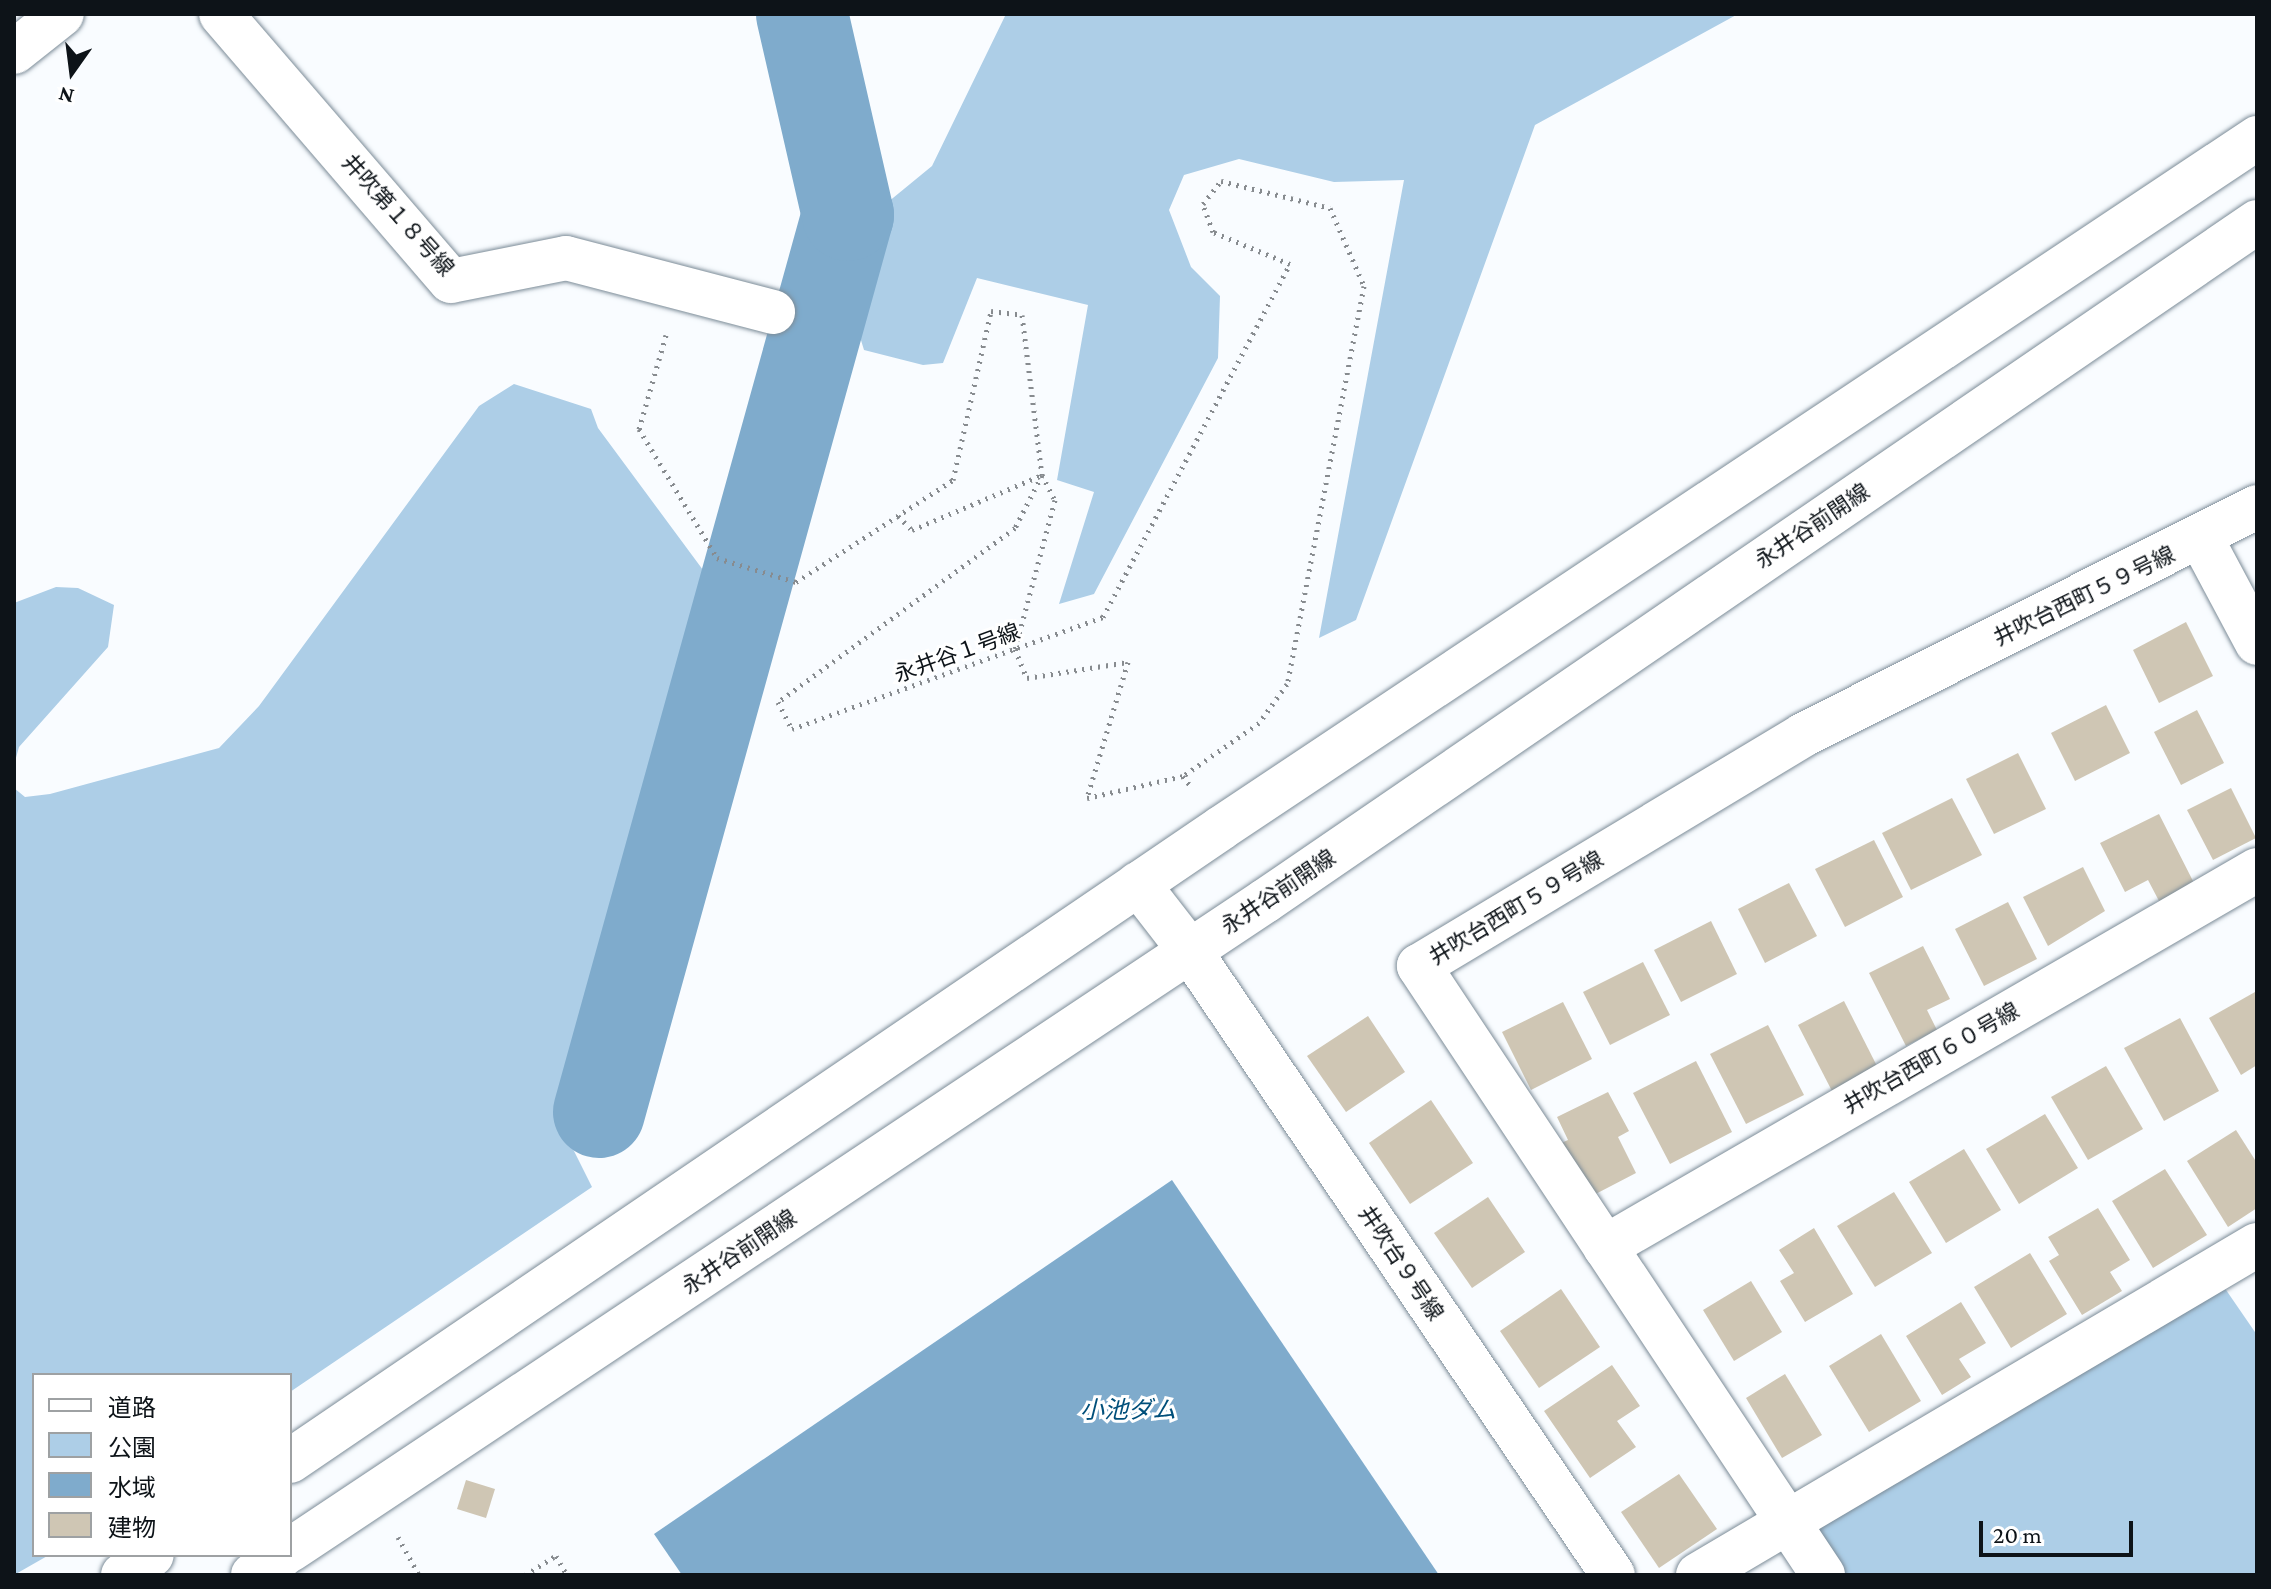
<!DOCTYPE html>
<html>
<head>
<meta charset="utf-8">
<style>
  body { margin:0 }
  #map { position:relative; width:2271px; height:1589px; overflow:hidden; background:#f9fcff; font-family:"Crimson Pro","Noto Sans JP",serif }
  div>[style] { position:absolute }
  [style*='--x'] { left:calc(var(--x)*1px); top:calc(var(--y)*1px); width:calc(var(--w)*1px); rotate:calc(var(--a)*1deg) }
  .green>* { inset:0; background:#adcee7 }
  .water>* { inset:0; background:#7fabcc }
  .river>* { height:92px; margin:-46px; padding:0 46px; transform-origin:46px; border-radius:46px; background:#7fabcc }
  .building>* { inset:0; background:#cfc6b4 }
  .path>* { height:5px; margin-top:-2.5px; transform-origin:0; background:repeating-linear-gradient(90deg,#878b8f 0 2px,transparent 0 8px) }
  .roads { filter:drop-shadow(0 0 2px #7c8c98) drop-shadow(0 0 2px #7c8c98) }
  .street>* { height:44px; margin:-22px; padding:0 22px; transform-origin:22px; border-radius:22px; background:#fff }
  .secondary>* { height:44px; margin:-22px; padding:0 22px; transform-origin:22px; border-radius:22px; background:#fff }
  span { translate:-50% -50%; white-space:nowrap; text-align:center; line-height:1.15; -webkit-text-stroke:6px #fff; paint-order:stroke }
  .street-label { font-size:22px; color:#0d1318 }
  .water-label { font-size:24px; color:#004f7a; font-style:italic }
  .frame { position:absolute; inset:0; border:16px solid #0d1318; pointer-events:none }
  .legend { position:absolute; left:32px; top:1373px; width:260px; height:184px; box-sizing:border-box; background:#fff; border:2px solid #9ea1a3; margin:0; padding:10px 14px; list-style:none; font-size:24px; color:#0d1318 }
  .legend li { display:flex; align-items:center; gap:16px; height:40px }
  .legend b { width:40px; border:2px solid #9ea1a3 }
  .north { position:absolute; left:32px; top:32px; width:80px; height:80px; -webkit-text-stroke:6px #fff; paint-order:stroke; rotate:194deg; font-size:22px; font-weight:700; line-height:32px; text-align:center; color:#0d1318 }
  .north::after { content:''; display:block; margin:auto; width:28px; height:36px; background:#0d1318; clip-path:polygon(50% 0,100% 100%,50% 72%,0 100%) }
  .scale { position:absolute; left:1979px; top:1521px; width:154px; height:36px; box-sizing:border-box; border:4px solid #0d1318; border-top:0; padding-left:10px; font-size:24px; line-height:28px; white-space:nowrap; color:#0d1318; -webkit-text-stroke:6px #fff; paint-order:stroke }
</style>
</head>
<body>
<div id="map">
  <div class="green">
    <div style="clip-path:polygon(1006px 14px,1738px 14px,1535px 125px,1356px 620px,1319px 638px,1404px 180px,1334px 182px,1239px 159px,1184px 175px,1169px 210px,1191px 267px,1220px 296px,1218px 358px,1094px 594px,1059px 604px,1094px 492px,1057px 480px,1088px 305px,977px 278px,943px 363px,923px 365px,864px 350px,853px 314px,871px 216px,932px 166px)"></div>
    <div style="clip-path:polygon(514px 384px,591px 409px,598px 428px,720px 593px,566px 1135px,592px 1187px,290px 1392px,290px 1375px,34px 1375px,34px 1555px,49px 1555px,14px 1575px,14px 788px,25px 797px,50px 794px,219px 748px,259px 706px,479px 406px)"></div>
    <div style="clip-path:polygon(56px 587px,78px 588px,114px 605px,108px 647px,19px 747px,14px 765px,14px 603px)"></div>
    <div style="clip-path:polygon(2213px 1271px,2257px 1335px,2257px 1575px,1823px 1575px,1789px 1525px)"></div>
  </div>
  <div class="water">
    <div style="clip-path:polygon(1172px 1180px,1439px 1575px,682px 1575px,654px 1534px)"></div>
  </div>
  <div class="river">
    <div style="--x:599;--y:1112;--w:931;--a:-74.49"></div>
    <div style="--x:848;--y:215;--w:206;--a:-102.9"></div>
  </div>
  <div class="building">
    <div style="clip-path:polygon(2186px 622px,2213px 676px,2159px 703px,2133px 650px)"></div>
    <div style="clip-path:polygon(2106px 705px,2130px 753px,2075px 781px,2051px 733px)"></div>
    <div style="clip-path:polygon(2197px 710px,2224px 763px,2181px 785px,2154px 732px)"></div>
    <div style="clip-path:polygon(2018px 753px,2046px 809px,1994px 834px,1966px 779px)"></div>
    <div style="clip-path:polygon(2231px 788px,2256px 838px,2213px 860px,2187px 810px)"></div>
    <div style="clip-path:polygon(1952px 798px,1982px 855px,1911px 890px,1882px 833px)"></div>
    <div style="clip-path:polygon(2159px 814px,2194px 883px,2159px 901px,2148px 880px,2125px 892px,2100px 843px)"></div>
    <div style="clip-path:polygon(1874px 840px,1903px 897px,1845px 927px,1815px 869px)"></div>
    <div style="clip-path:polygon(2083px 867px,2105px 911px,2048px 946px,2023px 897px)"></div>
    <div style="clip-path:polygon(1789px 883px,1817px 936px,1765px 963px,1738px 909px)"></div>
    <div style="clip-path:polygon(2008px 902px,2037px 959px,1984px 986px,1955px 929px)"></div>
    <div style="clip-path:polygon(1711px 921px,1737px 974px,1681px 1002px,1654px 950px)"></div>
    <div style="clip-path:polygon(1923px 946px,1950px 999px,1927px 1010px,1937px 1030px,1906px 1046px,1869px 973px)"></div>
    <div style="clip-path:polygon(1643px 962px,1670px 1015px,1610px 1045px,1583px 992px)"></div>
    <div style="clip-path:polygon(2255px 992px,2257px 1065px,2241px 1075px,2209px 1018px)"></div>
    <div style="clip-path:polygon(1844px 1001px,1879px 1070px,1833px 1093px,1798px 1025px)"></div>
    <div style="clip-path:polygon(1563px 1002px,1592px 1059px,1531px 1090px,1502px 1032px)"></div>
    <div style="clip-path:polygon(1368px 1016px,1405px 1072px,1346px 1112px,1307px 1056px)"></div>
    <div style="clip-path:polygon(2180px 1018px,2219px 1091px,2164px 1121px,2124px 1048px)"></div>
    <div style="clip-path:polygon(1768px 1025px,1804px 1095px,1746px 1124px,1710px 1054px)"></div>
    <div style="clip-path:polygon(1696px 1061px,1732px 1132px,1670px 1164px,1633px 1093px)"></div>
    <div style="clip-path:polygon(2106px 1066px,2143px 1129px,2088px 1160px,2051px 1097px)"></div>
    <div style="clip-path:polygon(1608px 1092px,1629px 1131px,1618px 1137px,1636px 1173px,1586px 1199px,1559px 1144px,1568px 1140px,1557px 1117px)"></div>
    <div style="clip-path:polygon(1431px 1100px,1473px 1163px,1410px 1204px,1369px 1143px)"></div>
    <div style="clip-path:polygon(2045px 1114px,2078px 1168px,2019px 1204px,1986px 1149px)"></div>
    <div style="clip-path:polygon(2236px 1130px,2257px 1163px,2257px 1208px,2228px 1227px,2187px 1161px)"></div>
    <div style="clip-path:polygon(1964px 1149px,2001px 1210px,1946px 1243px,1909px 1182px)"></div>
    <div style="clip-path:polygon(2165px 1169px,2207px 1235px,2153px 1268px,2112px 1201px)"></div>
    <div style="clip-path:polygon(1894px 1192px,1932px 1253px,1875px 1287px,1837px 1226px)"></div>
    <div style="clip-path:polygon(1488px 1197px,1525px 1252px,1472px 1288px,1434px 1233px)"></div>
    <div style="clip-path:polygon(2098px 1208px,2130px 1260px,2110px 1272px,2122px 1291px,2082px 1315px,2049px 1261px,2059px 1255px,2048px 1237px)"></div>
    <div style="clip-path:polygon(1814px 1228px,1853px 1294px,1805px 1322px,1780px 1281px,1794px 1273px,1779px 1250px)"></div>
    <div style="clip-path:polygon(2030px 1253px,2067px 1314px,2011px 1348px,1974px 1287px)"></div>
    <div style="clip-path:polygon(1751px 1281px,1782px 1332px,1734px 1361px,1703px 1310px)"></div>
    <div style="clip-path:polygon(1561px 1289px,1600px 1347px,1539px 1388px,1500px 1331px)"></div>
    <div style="clip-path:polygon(1961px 1302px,1986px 1343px,1959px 1359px,1971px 1377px,1942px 1395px,1906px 1336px)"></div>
    <div style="clip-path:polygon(1881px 1334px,1921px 1401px,1869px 1432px,1829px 1366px)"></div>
    <div style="clip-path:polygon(1612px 1365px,1640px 1406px,1617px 1421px,1636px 1447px,1590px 1478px,1544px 1411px)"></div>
    <div style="clip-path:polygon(1785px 1374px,1822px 1435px,1782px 1458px,1746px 1398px)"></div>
    <div style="clip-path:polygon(1679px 1474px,1717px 1529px,1659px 1568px,1621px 1512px)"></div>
    <div style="clip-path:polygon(466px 1480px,495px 1489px,486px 1518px,457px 1509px)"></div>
  </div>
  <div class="path">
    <div style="--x:666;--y:335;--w:98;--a:106"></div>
    <div style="--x:639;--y:429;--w:151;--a:58.8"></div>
    <div style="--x:717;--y:558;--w:83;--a:16.9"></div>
    <div style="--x:796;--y:582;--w:187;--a:-33"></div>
    <div style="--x:953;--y:480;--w:173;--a:-77.3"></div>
    <div style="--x:991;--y:311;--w:31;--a:7"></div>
    <div style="--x:1022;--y:315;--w:161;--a:82.9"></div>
    <div style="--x:1042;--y:475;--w:59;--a:117"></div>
    <div style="--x:1015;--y:528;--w:294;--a:143.7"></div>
    <div style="--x:778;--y:702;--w:30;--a:63"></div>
    <div style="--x:792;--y:729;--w:331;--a:-19.8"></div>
    <div style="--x:1103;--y:617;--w:399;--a:-62.1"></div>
    <div style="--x:1290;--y:264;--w:83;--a:-157.4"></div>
    <div style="--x:1213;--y:232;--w:30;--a:-110"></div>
    <div style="--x:1203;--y:204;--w:29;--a:-52"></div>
    <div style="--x:1221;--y:181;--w:112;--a:13.9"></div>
    <div style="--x:1330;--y:208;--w:85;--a:66.4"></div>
    <div style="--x:1364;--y:286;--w:405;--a:100.9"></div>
    <div style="--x:1287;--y:684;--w:48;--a:125.7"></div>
    <div style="--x:1259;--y:723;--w:93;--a:145.1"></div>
    <div style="--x:1183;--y:776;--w:15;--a:53"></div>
    <div style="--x:898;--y:516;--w:20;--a:45"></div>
    <div style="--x:912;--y:530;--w:141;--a:-22.9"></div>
    <div style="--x:1042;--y:475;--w:28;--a:63"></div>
    <div style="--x:1055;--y:500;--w:154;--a:105"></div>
    <div style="--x:1015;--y:649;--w:31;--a:68"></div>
    <div style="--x:1027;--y:678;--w:102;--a:-9"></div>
    <div style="--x:1128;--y:662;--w:142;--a:106.8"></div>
    <div style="--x:1087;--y:798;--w:98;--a:-12.9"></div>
    <div style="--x:398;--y:1537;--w:43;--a:61.1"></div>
    <div style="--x:525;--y:1575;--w:36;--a:-32"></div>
    <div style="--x:556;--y:1556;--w:22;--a:60"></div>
  </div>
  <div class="roads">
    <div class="street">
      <div style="--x:221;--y:14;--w:352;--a:49.3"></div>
      <div style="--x:451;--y:281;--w:117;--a:-11.3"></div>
      <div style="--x:566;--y:258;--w:214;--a:14.6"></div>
      <div style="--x:14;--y:52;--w:61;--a:-38.4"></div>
      <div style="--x:2201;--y:538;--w:119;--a:61.9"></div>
      <div style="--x:1605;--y:1247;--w:753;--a:-30.04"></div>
      <div style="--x:1698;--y:1575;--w:649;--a:-30.56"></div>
      <div style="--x:1823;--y:1575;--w:731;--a:-123.56"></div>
      <div style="--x:1419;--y:966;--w:448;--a:-31"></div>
      <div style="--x:1803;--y:735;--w:508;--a:-26.67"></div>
    </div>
    <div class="secondary">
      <div style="--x:1138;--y:884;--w:85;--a:52.2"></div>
      <div style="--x:1190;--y:951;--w:754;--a:55.87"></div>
      <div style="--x:290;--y:1461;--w:1126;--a:-34.21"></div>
      <div style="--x:1221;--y:828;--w:1245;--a:-33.66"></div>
      <div style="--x:290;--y:1550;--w:1171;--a:-33.65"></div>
      <div style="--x:1265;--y:901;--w:1202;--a:-34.39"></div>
      <div style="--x:123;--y:1575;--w:35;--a:-35"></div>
      <div style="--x:253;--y:1575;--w:36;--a:-34"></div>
    </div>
  </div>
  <div class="street-label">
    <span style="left:398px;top:215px;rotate:48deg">井吹第１８号線</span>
    <span style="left:1812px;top:526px;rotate:-34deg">永井谷前開線</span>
    <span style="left:2084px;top:596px;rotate:-26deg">井吹台西町５９号線</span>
    <span style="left:957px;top:653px;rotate:-20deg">永井谷１号線</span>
    <span style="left:1278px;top:892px;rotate:-34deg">永井谷前開線</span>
    <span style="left:1516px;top:908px;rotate:-31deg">井吹台西町５９号線</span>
    <span style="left:1931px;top:1058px;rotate:-30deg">井吹台西町６０号線</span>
    <span style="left:739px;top:1252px;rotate:-34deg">永井谷前開線</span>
    <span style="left:1401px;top:1263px;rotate:56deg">井吹台９号線</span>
  </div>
  <div class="water-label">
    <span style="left:1128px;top:1410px">小池ダム</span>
  </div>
  <div class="frame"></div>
  <ul class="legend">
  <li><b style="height:10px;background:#fff"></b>道路</li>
  <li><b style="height:22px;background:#adcee7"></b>公園</li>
  <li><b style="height:22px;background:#7fabcc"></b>水域</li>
  <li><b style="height:22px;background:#cfc6b4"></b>建物</li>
  </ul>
  <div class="north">N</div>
  <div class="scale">20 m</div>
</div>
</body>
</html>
